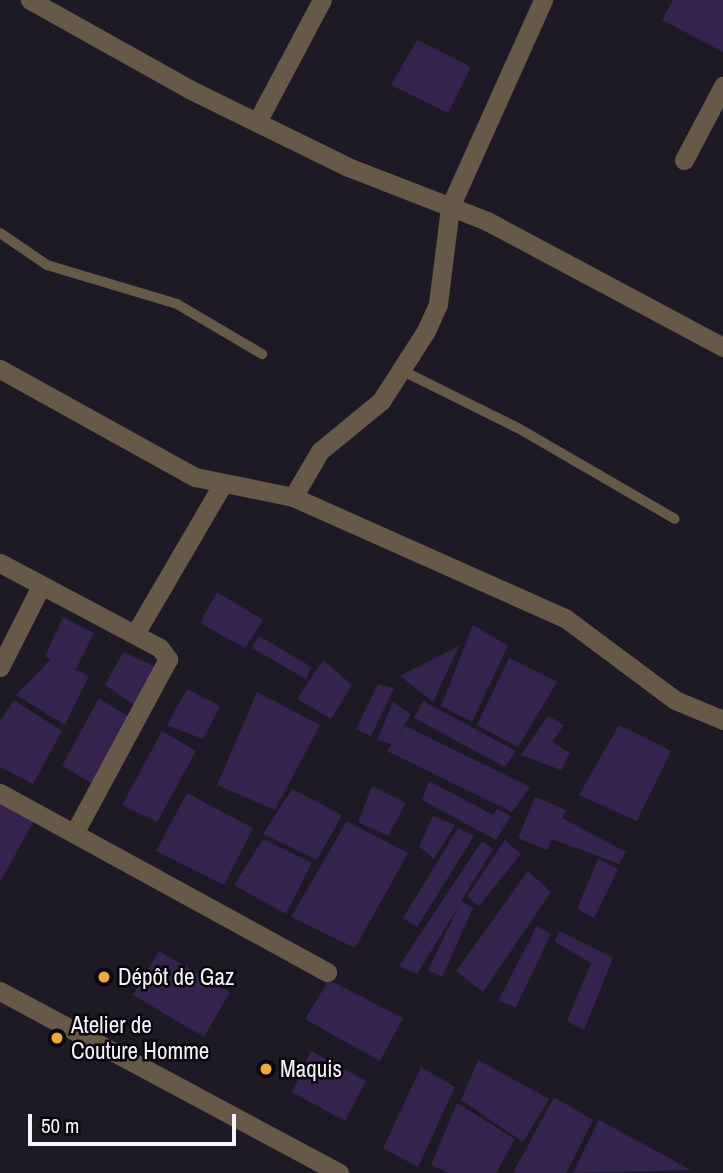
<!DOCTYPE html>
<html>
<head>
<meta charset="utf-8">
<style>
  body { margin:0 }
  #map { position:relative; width:723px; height:1173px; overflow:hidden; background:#1e1a25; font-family:"Archivo Narrow",sans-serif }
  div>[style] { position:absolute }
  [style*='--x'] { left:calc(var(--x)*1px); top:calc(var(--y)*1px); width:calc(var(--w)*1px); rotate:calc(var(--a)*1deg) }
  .building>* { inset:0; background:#34234d }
  .service>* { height:10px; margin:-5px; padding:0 5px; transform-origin:5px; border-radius:5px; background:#675947 }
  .minor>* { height:19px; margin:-9.5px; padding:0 9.5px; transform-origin:9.5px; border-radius:9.5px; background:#675947 }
  .dots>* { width:19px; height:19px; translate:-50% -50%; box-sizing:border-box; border:4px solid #08060a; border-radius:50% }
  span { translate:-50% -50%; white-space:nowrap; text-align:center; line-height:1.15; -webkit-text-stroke:5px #08060a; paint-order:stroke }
  .poi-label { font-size:23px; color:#f6f4fb }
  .left { translate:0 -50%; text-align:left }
  .scale { position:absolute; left:28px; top:1114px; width:208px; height:32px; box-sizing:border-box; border:4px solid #f6f4fb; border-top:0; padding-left:9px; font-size:21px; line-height:24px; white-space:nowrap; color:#f6f4fb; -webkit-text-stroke:5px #08060a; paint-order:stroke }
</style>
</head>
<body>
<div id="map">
  <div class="building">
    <div style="clip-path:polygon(673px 0,723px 0,723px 52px,662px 20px)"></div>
    <div style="clip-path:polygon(417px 40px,471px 67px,448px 113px,391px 85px)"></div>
    <div style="clip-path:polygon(217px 592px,263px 620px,245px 648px,200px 623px)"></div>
    <div style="clip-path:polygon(63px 617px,94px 633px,76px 669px,65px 665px,89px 676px,65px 725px,16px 695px,51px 659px,45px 656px)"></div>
    <div style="clip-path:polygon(473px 625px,508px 646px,472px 722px,441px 706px)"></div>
    <div style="clip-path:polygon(259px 636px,312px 667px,306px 679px,252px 648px)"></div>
    <div style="clip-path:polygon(459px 646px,433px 702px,400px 676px)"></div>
    <div style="clip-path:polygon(123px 652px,159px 668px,137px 707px,105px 685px)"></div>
    <div style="clip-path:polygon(509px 658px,557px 682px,518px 747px,477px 725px)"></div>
    <div style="clip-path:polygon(323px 660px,352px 685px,331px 719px,297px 699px)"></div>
    <div style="clip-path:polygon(378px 684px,394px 688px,371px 736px,356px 729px)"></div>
    <div style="clip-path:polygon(187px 689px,220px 706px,203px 739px,167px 725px)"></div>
    <div style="clip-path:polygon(257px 692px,320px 725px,275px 810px,217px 785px)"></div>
    <div style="clip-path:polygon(99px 698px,129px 717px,91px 783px,62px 766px)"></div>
    <div style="clip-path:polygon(14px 700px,62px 731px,33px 784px,0 767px,0 721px)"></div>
    <div style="clip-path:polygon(423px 701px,516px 751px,505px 767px,414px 718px)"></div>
    <div style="clip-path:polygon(393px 702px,411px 714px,397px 738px,405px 726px,530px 787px,512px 812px,387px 751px,392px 744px,377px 740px)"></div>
    <div style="clip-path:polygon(548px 716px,564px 725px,552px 742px,570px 753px,561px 770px,521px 755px)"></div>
    <div style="clip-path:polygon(619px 725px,671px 751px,637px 821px,579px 795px)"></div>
    <div style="clip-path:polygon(162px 731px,196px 751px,157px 822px,122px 805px)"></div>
    <div style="clip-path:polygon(429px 781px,493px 815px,497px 809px,511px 816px,496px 840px,422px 800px)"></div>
    <div style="clip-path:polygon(372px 786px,406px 803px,388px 836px,358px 822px)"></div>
    <div style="clip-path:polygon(292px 789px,342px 815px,317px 860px,263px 834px)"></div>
    <div style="clip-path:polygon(187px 793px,253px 828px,224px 885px,156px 851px)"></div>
    <div style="clip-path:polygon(535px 797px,566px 810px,562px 818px,626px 852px,619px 864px,552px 839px,548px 850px,518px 838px)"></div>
    <div style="clip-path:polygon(0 801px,35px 819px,0 882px)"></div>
    <div style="clip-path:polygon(433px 816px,455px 825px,434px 859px,419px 846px)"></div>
    <div style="clip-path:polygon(347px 821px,408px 853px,355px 948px,291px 917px)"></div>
    <div style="clip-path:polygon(458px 828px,474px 836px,417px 927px,403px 918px)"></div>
    <div style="clip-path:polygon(263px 839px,312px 863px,286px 914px,234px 885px)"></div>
    <div style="clip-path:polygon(505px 840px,521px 854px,479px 906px,467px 897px)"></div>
    <div style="clip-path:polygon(482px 841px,493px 849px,461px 901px,473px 908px,442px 977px,428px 970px,460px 904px,417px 974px,399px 966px)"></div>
    <div style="clip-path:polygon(598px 859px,618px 869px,594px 918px,577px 909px)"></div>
    <div style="clip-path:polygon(528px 871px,551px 892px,483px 992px,456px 971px)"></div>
    <div style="clip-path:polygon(537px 926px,551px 934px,516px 1007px,498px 1001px)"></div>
    <div style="clip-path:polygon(559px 931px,613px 958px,584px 1030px,567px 1021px,591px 963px,555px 942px)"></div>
    <div style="clip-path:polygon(159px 951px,230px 992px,204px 1037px,133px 995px)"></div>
    <div style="clip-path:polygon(329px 980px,403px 1018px,380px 1061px,305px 1019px)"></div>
    <div style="clip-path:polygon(311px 1051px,366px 1081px,345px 1121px,292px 1092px)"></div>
    <div style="clip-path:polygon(478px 1060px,549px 1099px,523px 1142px,461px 1100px)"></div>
    <div style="clip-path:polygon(421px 1067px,455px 1087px,418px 1167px,383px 1148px)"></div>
    <div style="clip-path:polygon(554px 1097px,593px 1120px,566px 1173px,513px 1173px)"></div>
    <div style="clip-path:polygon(457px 1103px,515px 1139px,496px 1173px,449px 1173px,431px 1165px)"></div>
    <div style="clip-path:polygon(599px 1120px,691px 1170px,573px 1173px)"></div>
  </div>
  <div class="service">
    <div style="--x:0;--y:233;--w:57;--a:34.2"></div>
    <div style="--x:47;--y:265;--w:136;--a:16.7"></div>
    <div style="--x:177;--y:304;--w:99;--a:30.5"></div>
    <div style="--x:403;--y:371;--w:128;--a:26.4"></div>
    <div style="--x:518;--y:428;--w:181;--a:30.1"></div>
  </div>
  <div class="minor">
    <div style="--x:30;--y:0;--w:182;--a:29.2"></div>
    <div style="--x:189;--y:89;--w:177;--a:26.1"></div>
    <div style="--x:348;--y:167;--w:149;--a:21.2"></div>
    <div style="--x:487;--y:221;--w:268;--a:28.1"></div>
    <div style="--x:257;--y:122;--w:138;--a:-62"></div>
    <div style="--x:684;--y:160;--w:84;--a:-62.2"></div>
    <div style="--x:0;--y:369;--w:223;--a:29"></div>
    <div style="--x:195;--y:477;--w:100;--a:11.5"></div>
    <div style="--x:293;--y:497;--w:298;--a:24"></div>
    <div style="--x:565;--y:618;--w:137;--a:36.7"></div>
    <div style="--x:675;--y:700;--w:52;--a:22.6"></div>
    <div style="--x:293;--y:497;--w:53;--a:-59.6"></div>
    <div style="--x:320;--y:451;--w:79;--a:-39.3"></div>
    <div style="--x:381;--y:401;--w:83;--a:-57.3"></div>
    <div style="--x:426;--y:331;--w:30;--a:-66"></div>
    <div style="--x:438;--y:304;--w:98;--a:-82.9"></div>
    <div style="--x:450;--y:207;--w:227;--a:-65.8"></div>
    <div style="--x:0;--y:563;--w:181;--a:28"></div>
    <div style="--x:160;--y:648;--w:14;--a:54"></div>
    <div style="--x:168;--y:659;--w:196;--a:118.3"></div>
    <div style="--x:135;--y:634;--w:173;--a:-59.7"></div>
    <div style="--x:0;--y:667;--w:91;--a:-63.2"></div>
    <div style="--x:0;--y:793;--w:373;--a:28.7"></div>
    <div style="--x:0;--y:991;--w:385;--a:28.2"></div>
  </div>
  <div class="dots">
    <div style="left:104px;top:977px;background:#eea83c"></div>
    <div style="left:57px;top:1038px;background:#eea83c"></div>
    <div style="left:266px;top:1069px;background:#eea83c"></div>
  </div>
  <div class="poi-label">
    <span class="left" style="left:118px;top:977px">Dépôt de Gaz</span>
    <span class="left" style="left:71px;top:1038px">Atelier de<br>Couture Homme</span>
    <span class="left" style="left:280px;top:1069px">Maquis</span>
  </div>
  <div class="scale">50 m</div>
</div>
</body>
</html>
